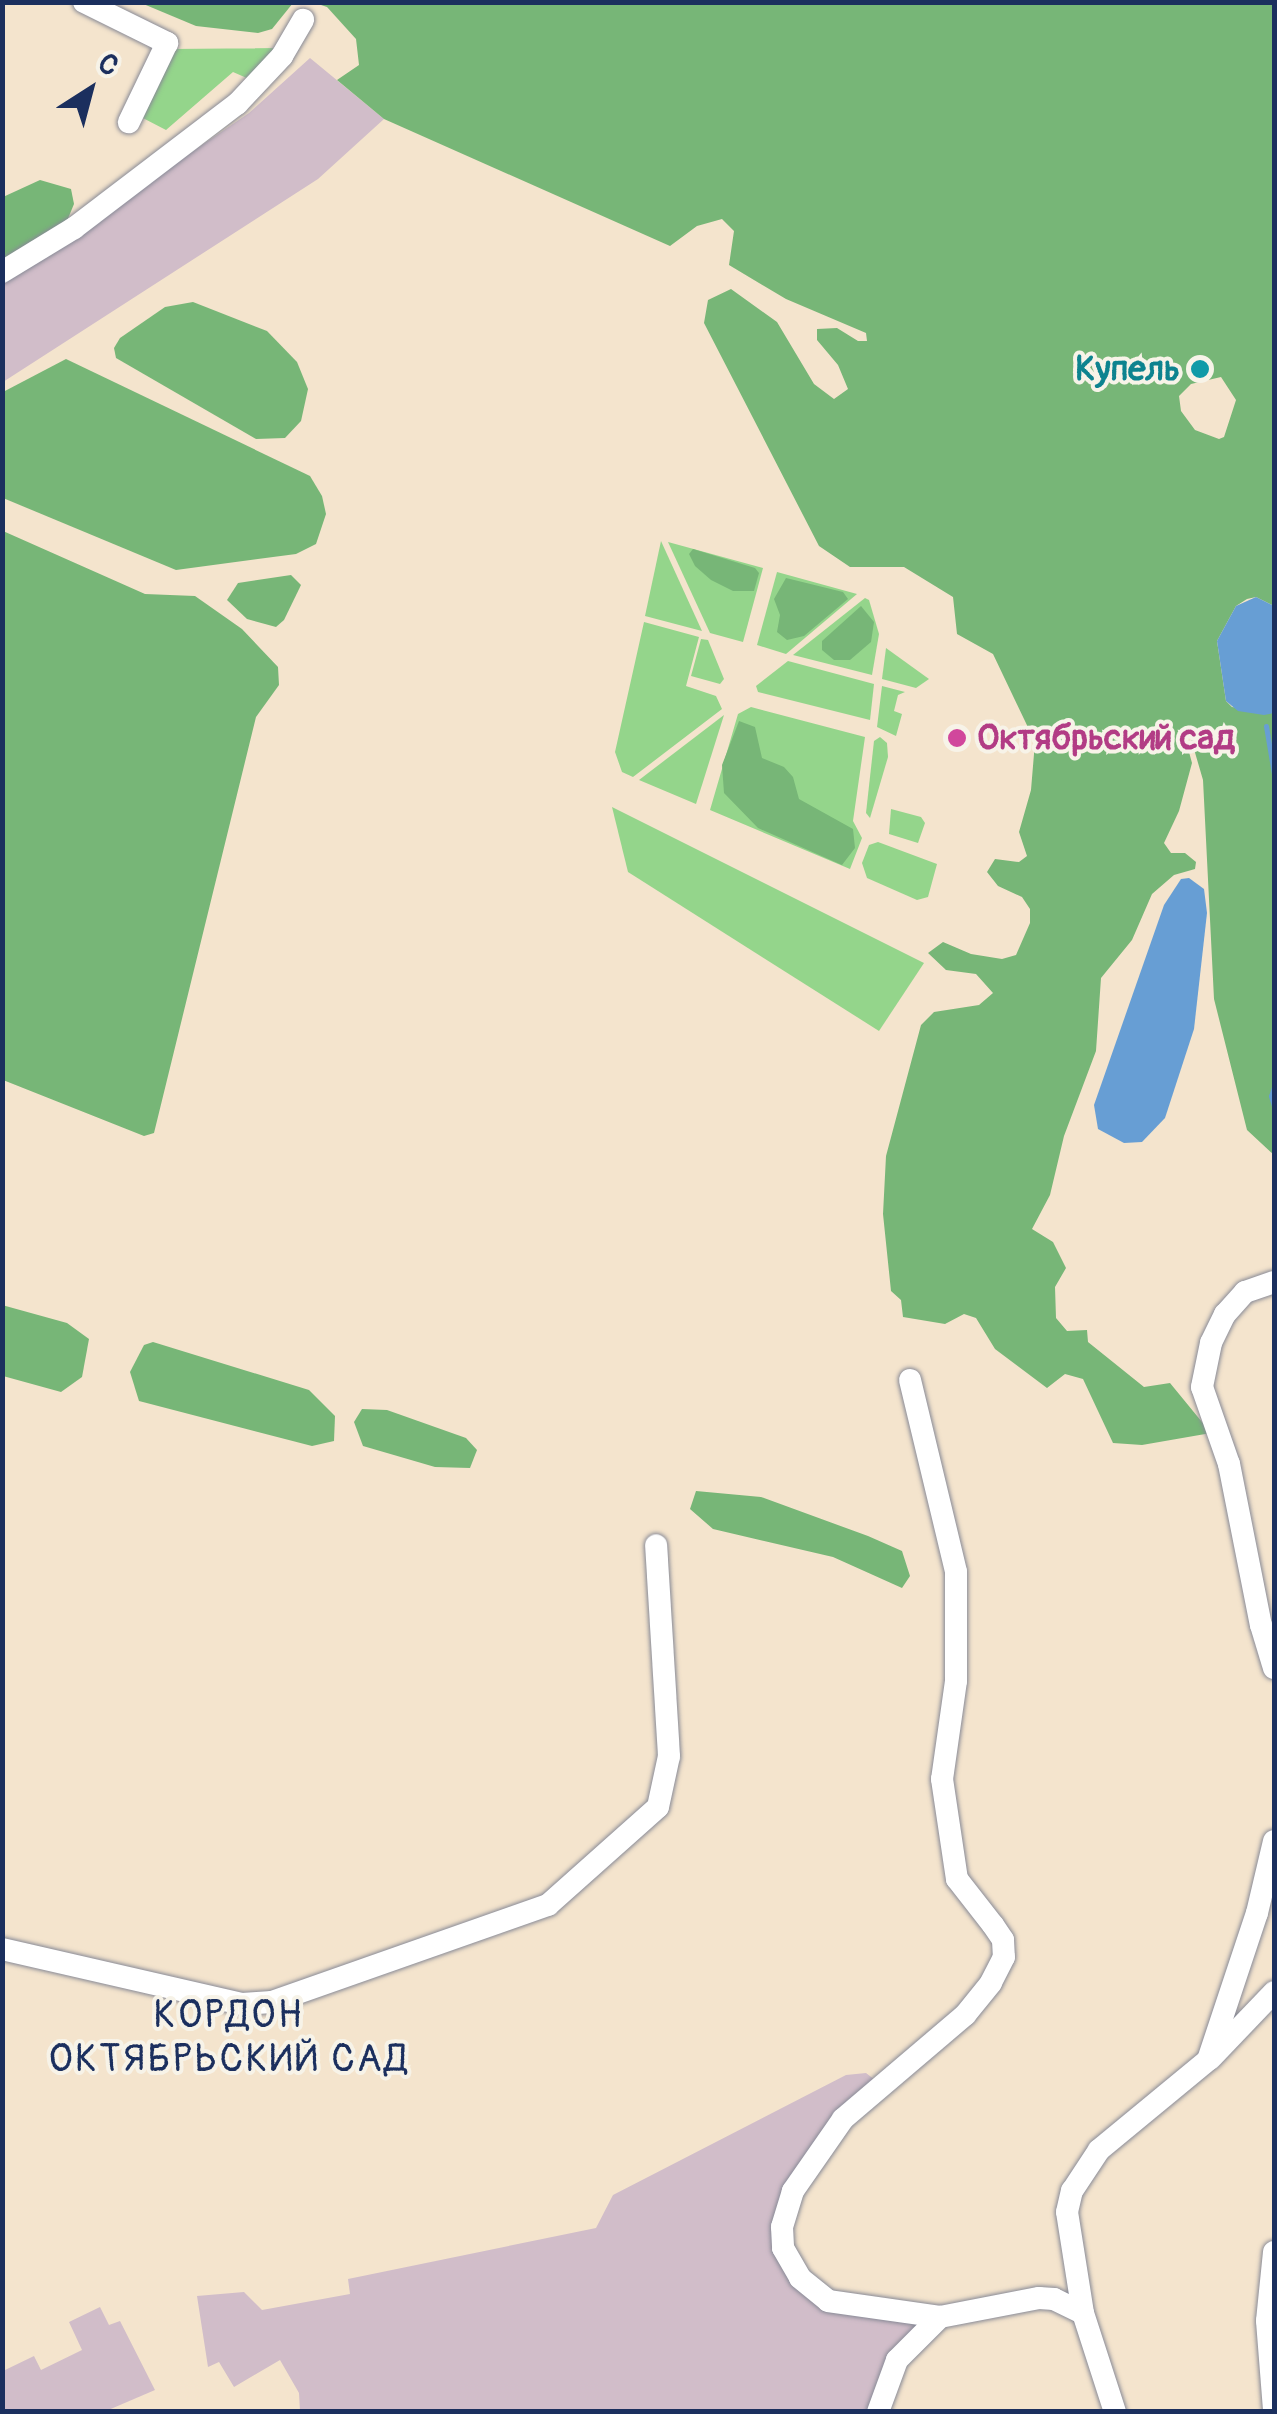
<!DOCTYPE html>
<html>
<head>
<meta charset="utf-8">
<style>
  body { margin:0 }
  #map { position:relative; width:1277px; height:2414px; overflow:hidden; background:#f4e4cd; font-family:Pangolin,sans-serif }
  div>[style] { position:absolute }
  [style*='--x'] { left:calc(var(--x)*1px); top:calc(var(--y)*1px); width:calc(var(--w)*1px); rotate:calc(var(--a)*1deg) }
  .industrial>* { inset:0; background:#d1bdc9 }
  .green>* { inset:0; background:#94d58b }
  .forest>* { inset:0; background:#77b677 }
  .water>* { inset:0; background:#679ed4 }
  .stream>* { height:5px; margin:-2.5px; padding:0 2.5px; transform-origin:2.5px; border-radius:2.5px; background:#679ed4 }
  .roads { filter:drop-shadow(0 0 2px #888a96) drop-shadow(0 0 2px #888a96) }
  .minor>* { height:22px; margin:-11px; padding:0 11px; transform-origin:11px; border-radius:11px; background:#fff }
  .dots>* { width:28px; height:28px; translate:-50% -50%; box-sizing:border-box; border:5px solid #f7f3e8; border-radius:50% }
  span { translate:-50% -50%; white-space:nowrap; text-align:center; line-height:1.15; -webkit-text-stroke:8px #f7f3e8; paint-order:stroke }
  .culture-label { font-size:35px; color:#0d838f; font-weight:700 }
  .right { translate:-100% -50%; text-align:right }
  .hotel-label { font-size:35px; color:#b23c85; font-weight:700 }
  .left { translate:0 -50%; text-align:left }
  .neighbourhood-label { font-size:38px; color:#1b2f5e; letter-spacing:2.5px }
  .frame { position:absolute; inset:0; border:5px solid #1b2f5e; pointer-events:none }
  .north { position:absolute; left:40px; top:40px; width:100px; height:100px; -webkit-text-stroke:8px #f7f3e8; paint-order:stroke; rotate:36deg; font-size:28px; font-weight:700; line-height:40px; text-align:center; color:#1b2f5e }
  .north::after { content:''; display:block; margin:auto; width:35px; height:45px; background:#1b2f5e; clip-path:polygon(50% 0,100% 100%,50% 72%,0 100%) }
</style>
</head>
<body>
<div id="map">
  <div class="industrial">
    <div style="clip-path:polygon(310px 58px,384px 119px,318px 179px,3px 382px,3px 281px,249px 113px)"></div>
    <div style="clip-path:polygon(866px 2073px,875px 2080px,788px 2186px,794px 2283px,924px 2325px,871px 2411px,300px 2412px,299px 2393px,280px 2360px,234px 2387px,219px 2362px,208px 2367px,197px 2296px,244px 2292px,262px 2310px,350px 2294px,348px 2279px,596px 2228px,613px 2195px,846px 2075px)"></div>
    <div style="clip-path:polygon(100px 2307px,109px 2325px,120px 2321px,155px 2390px,106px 2411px,3px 2411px,3px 2371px,34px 2356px,41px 2370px,82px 2350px,69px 2322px)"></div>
  </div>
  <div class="green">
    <div style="clip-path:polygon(280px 48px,249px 79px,233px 72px,166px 130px,139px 116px,171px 49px)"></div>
    <div style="clip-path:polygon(661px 541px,702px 631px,645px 616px)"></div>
    <div style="clip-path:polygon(668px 542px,763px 568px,743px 642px,710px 633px)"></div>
    <div style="clip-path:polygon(777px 572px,857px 594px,786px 654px,757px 645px)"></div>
    <div style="clip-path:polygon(865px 598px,869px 600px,879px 634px,872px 675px,793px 655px)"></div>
    <div style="clip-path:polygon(644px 622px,699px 637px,686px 686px,716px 696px,722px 709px,633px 777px,622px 772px,615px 752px)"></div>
    <div style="clip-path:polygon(701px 639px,708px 640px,724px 679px,720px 684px,691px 676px)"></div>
    <div style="clip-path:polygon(886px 648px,929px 679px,916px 688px,882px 679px)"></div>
    <div style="clip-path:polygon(788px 661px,874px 684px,870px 720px,758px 692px,756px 686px)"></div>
    <div style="clip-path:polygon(882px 686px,905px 692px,898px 695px,894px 711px,902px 714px,896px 736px,877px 727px)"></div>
    <div style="clip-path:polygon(751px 707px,865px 737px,853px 821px,862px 838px,850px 869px,710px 810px,738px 714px)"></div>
    <div style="clip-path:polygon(724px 715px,696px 804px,639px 780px)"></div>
    <div style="clip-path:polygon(880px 737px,887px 743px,888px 757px,870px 818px,866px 813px,874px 741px)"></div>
    <div style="clip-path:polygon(612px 807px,924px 963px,879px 1031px,628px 872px)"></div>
    <div style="clip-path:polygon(891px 809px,921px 817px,925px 823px,918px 843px,889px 834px)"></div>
    <div style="clip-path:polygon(878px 842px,937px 864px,928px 897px,917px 900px,867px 878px,862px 863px,869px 845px)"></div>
  </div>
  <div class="forest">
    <div style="clip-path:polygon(141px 3px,293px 2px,293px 3px,272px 29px,258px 33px,196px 26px)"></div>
    <div style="clip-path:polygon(evenodd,315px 3px,1274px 3px,1274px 606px,1256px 597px,1247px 599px,1236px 606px,1217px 641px,1226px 701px,1232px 707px,1274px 713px,1274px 1155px,1247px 1130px,1214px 999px,1203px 780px,1189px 732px,1186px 741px,1192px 763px,1179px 811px,1164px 843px,1171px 853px,1185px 853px,1196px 862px,1195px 869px,1174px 875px,1152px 894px,1132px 940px,1101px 978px,1096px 1051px,1064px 1136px,1050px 1195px,1032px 1229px,1053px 1242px,1066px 1268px,1055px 1287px,1056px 1318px,1067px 1331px,1087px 1330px,1088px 1342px,1144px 1387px,1170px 1383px,1211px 1433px,1142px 1445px,1113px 1443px,1083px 1379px,1065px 1374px,1047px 1388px,995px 1349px,976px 1318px,964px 1314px,945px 1324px,903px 1317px,901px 1300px,891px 1291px,883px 1214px,886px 1156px,921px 1025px,934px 1012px,979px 1005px,993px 993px,976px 974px,946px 970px,928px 953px,943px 942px,971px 954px,1002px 959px,1016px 955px,1030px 923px,1030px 909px,1022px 897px,998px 886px,987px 872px,995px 859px,1019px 862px,1027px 856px,1019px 832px,1031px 790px,1035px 742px,993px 654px,957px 634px,953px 597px,904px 567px,850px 567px,819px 546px,704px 323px,708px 300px,731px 289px,777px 322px,814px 384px,834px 399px,848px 389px,838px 365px,817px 340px,817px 329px,837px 328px,858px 341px,867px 341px,866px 333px,786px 299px,729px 265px,734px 231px,722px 219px,697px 226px,670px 246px,384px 119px,337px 80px,359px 65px,356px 39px,327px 7px,315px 3px,1221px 377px,1236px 400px,1224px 437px,1219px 439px,1195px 430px,1181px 411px,1179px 396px,1191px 384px,1221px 377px)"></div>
    <div style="clip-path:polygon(40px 180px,71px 189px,74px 204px,67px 221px,3px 263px,3px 197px)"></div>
    <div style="clip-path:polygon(193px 302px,267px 331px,297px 362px,308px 389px,301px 421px,285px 438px,256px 439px,116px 358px,114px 348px,120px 338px,165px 307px)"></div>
    <div style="clip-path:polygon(66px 359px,310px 476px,322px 496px,326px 514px,316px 544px,296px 554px,176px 570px,3px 498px,3px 392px)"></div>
    <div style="clip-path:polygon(3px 531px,145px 594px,195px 596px,242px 629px,278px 667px,279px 685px,256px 717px,154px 1133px,144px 1136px,3px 1080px)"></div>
    <div style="clip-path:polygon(693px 549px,755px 568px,759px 573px,754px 591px,733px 591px,711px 580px,695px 566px,689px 554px)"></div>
    <div style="clip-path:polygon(291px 575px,301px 585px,284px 620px,276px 627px,247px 619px,227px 600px,238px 583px)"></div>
    <div style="clip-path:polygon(786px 578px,843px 592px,848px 599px,804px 636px,787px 640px,777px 632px,780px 615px,774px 599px)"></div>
    <div style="clip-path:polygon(861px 606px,874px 622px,871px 642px,850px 660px,834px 660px,822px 650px,822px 641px)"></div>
    <div style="clip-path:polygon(739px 721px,755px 727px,762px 758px,784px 767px,793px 777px,799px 799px,853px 829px,855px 848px,842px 865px,758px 828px,724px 793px,722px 765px)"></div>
    <div style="clip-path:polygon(2px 1305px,67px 1323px,89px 1339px,82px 1377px,61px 1392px,3px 1376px)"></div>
    <div style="clip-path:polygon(153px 1342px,309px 1390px,335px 1416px,334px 1441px,312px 1446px,139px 1401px,130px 1372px,144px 1345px)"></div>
    <div style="clip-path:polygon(362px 1409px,387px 1410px,466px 1438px,477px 1450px,470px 1468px,435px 1467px,363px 1446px,354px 1422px)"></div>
    <div style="clip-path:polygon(696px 1491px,761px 1497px,868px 1536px,902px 1551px,910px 1576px,902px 1588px,833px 1557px,713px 1529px,690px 1509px)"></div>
  </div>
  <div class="water">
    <div style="clip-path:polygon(1256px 597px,1274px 606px,1274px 713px,1264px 715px,1238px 711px,1226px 701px,1217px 641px,1236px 606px)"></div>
    <div style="clip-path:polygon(1189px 878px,1204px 889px,1207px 913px,1194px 1029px,1165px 1118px,1142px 1142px,1124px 1143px,1098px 1129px,1094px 1105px,1164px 905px,1181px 879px)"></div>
  </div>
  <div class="stream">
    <div style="--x:1266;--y:726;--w:49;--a:80.5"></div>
    <div style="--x:1274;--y:1087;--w:9;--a:108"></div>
    <div style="--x:1271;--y:1096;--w:10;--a:73"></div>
  </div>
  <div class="roads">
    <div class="minor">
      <div style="--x:84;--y:2;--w:93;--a:26.3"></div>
      <div style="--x:167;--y:43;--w:88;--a:115.7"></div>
      <div style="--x:2;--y:272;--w:84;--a:-31.4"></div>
      <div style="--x:74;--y:228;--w:205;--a:-37.3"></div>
      <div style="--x:237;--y:104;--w:66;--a:-46.8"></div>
      <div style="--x:282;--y:56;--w:42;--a:-59.7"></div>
      <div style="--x:1274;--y:1282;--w:31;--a:161"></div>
      <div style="--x:1245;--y:1292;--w:30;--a:132"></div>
      <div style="--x:1225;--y:1314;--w:32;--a:116"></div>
      <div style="--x:1211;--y:1343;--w:45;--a:101.6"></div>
      <div style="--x:1202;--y:1387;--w:82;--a:70.7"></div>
      <div style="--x:1229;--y:1464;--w:164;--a:78.8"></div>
      <div style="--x:1261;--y:1625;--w:45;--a:73.2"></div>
      <div style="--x:910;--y:1380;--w:197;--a:76.5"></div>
      <div style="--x:956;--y:1572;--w:109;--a:90"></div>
      <div style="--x:956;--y:1681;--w:99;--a:98.1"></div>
      <div style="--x:942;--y:1779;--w:101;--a:81.5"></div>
      <div style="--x:957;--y:1879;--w:58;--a:52"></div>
      <div style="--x:993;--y:1925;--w:18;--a:56"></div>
      <div style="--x:1003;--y:1940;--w:17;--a:87"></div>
      <div style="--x:1004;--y:1957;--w:29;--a:117"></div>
      <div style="--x:991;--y:1983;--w:41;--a:129.1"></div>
      <div style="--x:965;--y:2015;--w:160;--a:139.6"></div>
      <div style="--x:843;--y:2119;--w:88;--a:124.8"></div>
      <div style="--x:793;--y:2191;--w:38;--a:107"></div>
      <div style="--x:782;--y:2227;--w:21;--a:87"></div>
      <div style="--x:783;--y:2248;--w:34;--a:60"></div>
      <div style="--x:800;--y:2278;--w:36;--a:39"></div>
      <div style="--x:828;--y:2301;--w:113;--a:8.1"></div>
      <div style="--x:940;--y:2317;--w:101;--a:-10.9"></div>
      <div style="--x:1039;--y:2298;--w:15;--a:4"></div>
      <div style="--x:1054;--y:2299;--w:32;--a:26"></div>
      <div style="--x:2;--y:1949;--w:246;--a:12.9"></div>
      <div style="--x:242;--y:2004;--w:30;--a:-4"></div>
      <div style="--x:272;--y:2002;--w:293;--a:-19.4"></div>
      <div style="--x:548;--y:1905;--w:147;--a:-41.7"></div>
      <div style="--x:658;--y:1807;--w:52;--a:-77.8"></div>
      <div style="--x:669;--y:1756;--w:211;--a:-93.5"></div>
      <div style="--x:1211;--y:2058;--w:91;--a:-46.3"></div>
      <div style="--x:1274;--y:2252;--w:69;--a:95.8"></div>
      <div style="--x:1267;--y:2321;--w:88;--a:85.5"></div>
      <div style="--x:878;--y:2412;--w:55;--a:-69.9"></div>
      <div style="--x:897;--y:2360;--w:61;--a:-45"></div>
      <div style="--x:1115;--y:2412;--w:104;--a:-107.9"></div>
      <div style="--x:1083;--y:2313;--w:102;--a:-99"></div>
      <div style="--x:1067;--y:2212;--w:22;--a:-77"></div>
      <div style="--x:1072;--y:2191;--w:49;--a:-56.6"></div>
      <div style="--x:1099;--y:2150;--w:141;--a:-39.5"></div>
      <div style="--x:1208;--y:2060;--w:155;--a:-71.6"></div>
      <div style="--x:1257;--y:1913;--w:74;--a:-76.7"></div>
    </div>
  </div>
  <div class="dots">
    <div style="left:1200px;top:369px;background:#0f9aa8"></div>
    <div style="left:957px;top:738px;background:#d1479c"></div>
  </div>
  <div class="culture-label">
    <span class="right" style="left:1180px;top:369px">Купель</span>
  </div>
  <div class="hotel-label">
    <span class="left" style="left:977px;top:738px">Октябрьский сад</span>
  </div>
  <div class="neighbourhood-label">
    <span style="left:229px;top:2038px">КОРДОН<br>ОКТЯБРЬСКИЙ САД</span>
  </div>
  <div class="frame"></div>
  <div class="north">С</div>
</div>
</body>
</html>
